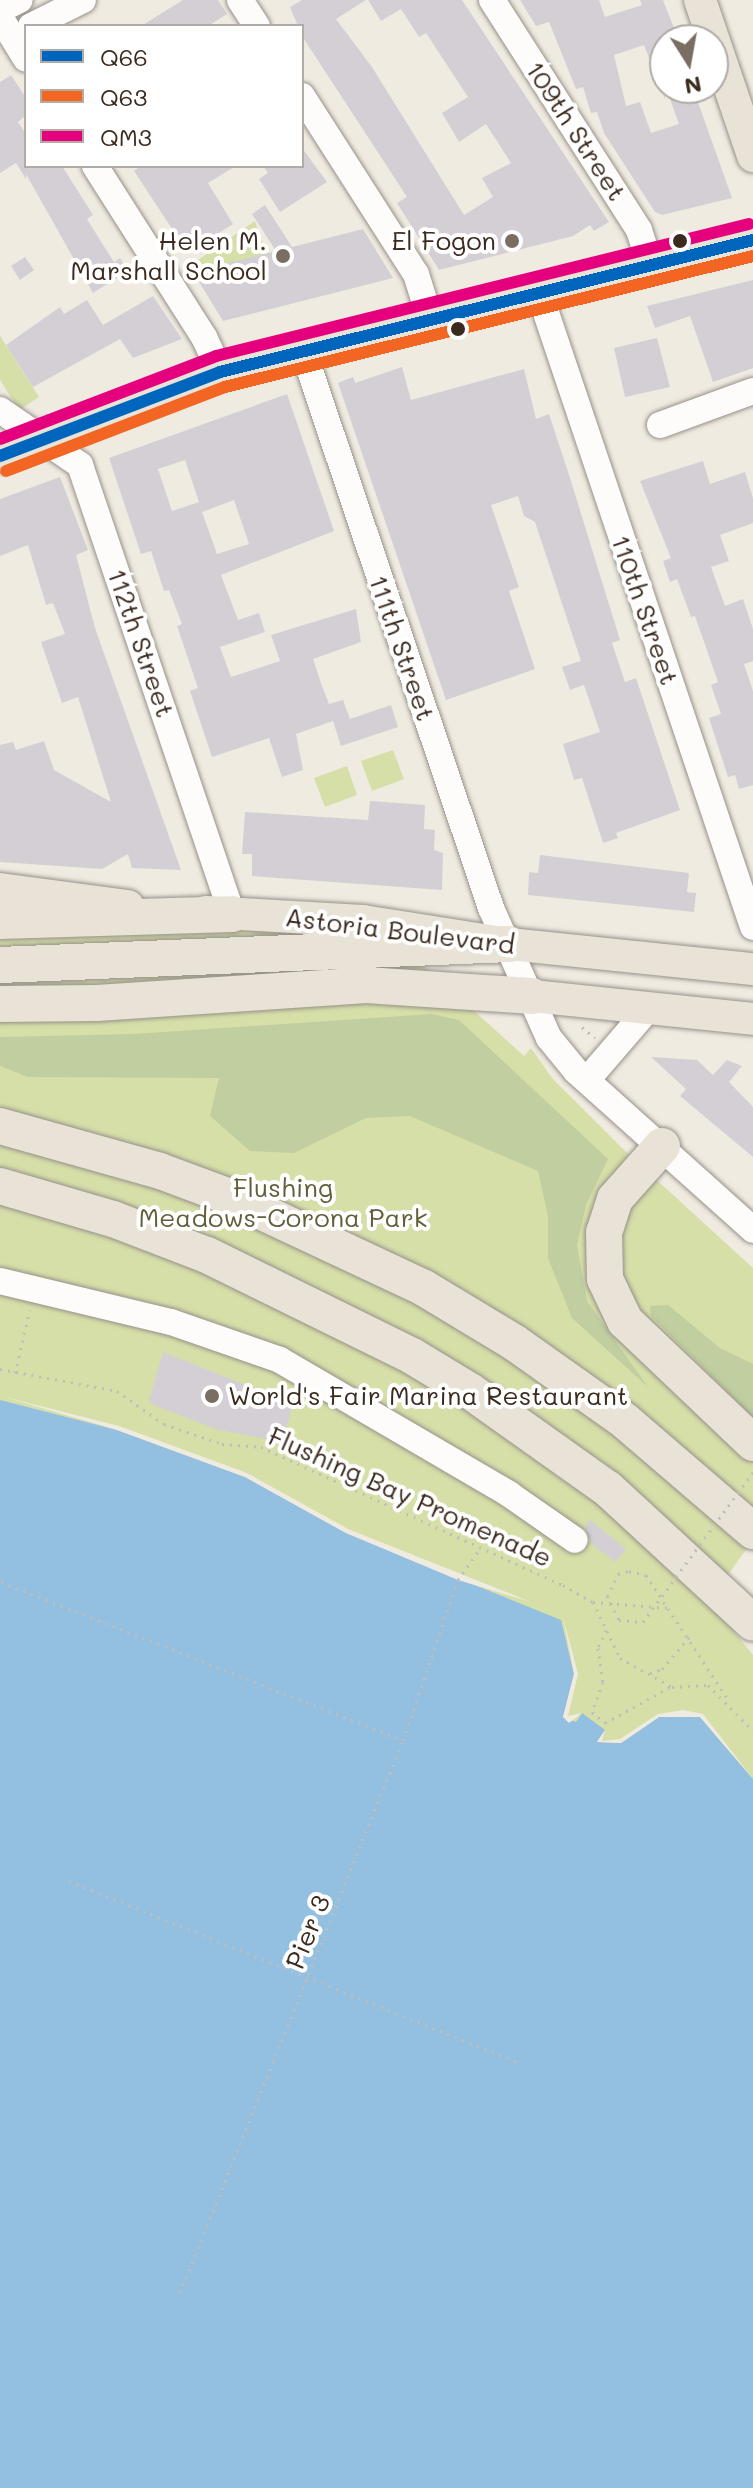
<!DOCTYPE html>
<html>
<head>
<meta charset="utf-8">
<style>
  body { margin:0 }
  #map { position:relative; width:753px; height:2488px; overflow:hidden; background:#f0ebe1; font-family:Mali,sans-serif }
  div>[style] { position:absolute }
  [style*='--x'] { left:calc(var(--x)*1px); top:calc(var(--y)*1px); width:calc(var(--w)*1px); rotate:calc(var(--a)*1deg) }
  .green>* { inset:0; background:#d6dfa8 }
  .forest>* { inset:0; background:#c0cea0 }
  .water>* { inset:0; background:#93bfe0 }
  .pier>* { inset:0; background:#f0ebe1 }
  .building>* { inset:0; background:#d4cfd5 }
  .path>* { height:3px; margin-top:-1.5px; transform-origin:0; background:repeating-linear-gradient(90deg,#c0bebb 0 2px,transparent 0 8px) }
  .roads { filter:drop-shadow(0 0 2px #97918a) drop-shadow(0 0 2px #97918a) }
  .minor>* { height:26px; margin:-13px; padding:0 13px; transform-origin:13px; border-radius:13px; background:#fdfcfa }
  .major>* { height:32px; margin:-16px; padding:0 16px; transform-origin:16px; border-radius:16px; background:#e8e2d7 }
  .highway>* { height:36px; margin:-18px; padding:0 18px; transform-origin:18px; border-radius:18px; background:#e8e2d7 }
  .path-bridge>* { height:3px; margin-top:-1.5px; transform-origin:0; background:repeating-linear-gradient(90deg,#c0bebb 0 2px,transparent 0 8px) }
  .bus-1>* { height:12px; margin:-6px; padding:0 6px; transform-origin:6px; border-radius:6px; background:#0065bd }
  .bus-2>* { height:12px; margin:-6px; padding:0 6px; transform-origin:6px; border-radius:6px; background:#f26522 }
  .bus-3>* { height:12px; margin:-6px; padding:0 6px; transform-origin:6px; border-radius:6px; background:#e5007d }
  .dots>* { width:22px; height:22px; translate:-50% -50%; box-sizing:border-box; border:4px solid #fff; border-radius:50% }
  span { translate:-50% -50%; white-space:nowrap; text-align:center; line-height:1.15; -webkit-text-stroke:8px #fff; paint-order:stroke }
  .street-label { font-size:26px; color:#3b2a1e }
  .poi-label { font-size:26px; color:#3b2a1e }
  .right { translate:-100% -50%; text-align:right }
  .left { translate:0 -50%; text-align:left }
  .park-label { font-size:26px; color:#635e3a }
  .legend { position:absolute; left:24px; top:24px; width:280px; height:144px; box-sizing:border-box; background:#fff; border:2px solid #b1aaa5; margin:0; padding:10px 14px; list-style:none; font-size:24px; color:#3b2a1e }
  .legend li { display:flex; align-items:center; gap:16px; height:40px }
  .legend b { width:40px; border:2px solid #b1aaa5 }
  .north { position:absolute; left:649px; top:24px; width:80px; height:80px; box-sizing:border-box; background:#fff; border:2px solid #b1aaa5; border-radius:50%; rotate:169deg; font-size:22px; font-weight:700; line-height:32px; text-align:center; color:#3b2a1e }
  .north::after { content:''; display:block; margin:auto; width:28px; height:36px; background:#7a6e62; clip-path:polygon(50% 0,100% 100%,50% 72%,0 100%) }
</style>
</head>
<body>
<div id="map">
  <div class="green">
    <div style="clip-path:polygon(255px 221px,266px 254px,201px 270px,198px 260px)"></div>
    <div style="clip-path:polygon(0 336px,39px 397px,19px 410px,0 380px)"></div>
    <div style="clip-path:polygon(393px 750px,404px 779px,372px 791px,361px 761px)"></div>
    <div style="clip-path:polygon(347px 766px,357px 795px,325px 807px,314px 778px)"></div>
    <div style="clip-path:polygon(0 904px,133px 927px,390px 935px,524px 1056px,531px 1048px,552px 1078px,625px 1151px,753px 1268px,753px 1540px,709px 1601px,753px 1655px,753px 2036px,0 1472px)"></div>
  </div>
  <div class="forest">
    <div style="clip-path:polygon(432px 1014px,459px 1020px,608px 1159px,586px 1205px,577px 1245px,587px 1301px,648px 1387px,572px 1318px,548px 1258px,548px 1216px,538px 1171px,410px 1116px,366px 1118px,294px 1153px,250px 1151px,210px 1116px,219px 1078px,28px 1077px,0 1066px,0 1037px,134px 1034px)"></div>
    <div style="clip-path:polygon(668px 1305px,720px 1348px,753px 1364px,753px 1417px,651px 1316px,650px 1306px)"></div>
  </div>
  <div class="water">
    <div style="clip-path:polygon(0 1400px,117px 1430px,245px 1477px,346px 1533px,561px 1620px,574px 1674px,563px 1717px,576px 1722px,582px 1713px,605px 1730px,597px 1742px,621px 1743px,659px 1717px,700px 1717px,753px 1779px,753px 2488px,0 2488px)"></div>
  </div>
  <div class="pier">
    <div style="clip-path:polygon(1px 1396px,119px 1426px,247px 1473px,348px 1529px,531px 1602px,458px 1580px,346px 1533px,245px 1477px,117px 1430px)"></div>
    <div style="clip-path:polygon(563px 1617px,578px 1674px,568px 1716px,582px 1713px,569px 1723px,563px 1717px,574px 1674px)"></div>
    <div style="clip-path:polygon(683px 1710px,703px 1714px,753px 1779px,700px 1717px,659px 1717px,621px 1743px,597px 1742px,605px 1730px,602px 1741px,620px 1739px,658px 1714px)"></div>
  </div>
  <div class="building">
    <div style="clip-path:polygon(183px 0,218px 0,227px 14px,208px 26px,141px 26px)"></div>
    <div style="clip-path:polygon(302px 0,366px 0,336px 19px,372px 67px,464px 215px,493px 197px,482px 178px,511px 163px,486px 124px,459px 142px,442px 113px,468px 97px,426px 33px,419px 37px,401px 9px,381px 21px,368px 0,462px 0,609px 222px,594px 231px,590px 225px,573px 236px,439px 270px,397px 203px,407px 197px,302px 36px,290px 7px)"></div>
    <div style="clip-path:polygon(520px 0,599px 0,605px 17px,642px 5px,640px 0,663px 0,676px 33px,665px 37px,665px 99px,644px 45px,614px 55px,626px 106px,640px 102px,651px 133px,679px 124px,666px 88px,693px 88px,732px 198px,662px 215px,655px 212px,604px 133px,597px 112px,591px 113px,583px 87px,576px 89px,549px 22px,536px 26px)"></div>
    <div style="clip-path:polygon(11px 75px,26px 98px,26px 115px,18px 122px,26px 134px,26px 166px,62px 166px,93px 215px,87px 219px,100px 240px,114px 262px,120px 258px,128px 271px,93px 293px,26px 174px,26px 179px,16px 163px,0 173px,0 82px)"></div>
    <div style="clip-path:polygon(302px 148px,327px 182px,280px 212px,259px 179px,268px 173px,263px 166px,302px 166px)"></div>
    <div style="clip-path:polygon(141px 166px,236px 166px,208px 183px,233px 224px,188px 253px,134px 171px)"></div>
    <div style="clip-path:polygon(265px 205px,292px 247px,363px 229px,393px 278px,223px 321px,193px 272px,276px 251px,252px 214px)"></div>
    <div style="clip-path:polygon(25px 257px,34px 270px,20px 280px,11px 266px)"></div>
    <div style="clip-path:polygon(753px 280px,753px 368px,713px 382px,690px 316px,655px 328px,647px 306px)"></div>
    <div style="clip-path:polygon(153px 296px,182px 339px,133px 358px,120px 339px,33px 387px,6px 345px,60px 307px,64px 314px,87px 300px,103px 325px)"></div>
    <div style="clip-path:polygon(657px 338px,670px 387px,625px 397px,614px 348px)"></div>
    <div style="clip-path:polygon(402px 367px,411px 400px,524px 369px,536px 419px,549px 414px,570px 478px,620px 640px,612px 643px,625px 682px,636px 678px,680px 810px,616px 833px,618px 838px,603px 843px,582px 778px,574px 780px,563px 744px,600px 732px,584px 685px,570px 690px,562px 667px,581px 661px,535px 522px,524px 516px,518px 496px,491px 505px,519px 587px,509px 591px,535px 669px,446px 700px,338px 383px,353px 377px,355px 383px)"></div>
    <div style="clip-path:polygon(evenodd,287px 394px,334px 531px,221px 575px,238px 620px,259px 613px,265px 632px,220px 647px,231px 677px,280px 661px,271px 635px,356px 609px,361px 642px,313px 659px,322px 686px,329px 704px,343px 700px,350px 719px,391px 705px,398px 727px,341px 746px,333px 721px,296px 734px,303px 770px,282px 777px,269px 738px,212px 757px,190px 691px,198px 688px,177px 626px,182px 624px,169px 590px,164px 591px,151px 551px,141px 554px,109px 458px,287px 394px,185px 460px,199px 502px,172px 511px,158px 469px,185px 460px,287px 394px,234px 500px,249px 544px,217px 554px,202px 512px,234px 500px)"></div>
    <div style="clip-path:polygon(703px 461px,710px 484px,745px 472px,753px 498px,753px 523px,720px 535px,729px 561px,711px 567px,725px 606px,743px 599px,753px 629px,753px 661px,744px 664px,753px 691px,753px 785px,739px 789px,735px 775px,728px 777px,709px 718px,721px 714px,711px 685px,718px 682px,695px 616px,691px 617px,677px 579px,670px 582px,663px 561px,671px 558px,640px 481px)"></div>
    <div style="clip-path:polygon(60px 477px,88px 550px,76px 555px,95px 628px,181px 870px,132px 868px,128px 854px,102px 869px,0 862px,0 745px,13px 742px,16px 750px,44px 741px,54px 770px,111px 802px,78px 697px,62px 703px,41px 642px,65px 634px,53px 603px,46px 605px,28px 545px,0 556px,0 499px)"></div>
    <div style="clip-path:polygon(370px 801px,425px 805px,424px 829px,435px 830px,434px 850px,443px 853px,442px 890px,252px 876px,252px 854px,242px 854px,245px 812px,368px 820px)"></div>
    <div style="clip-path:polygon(540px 855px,689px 873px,687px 892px,696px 893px,694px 912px,528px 895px,529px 872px,538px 873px)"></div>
    <div style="clip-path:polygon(651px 1057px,697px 1060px,713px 1075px,727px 1060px,742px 1066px,729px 1082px,753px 1107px,753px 1157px,680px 1096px,686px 1089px)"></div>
    <div style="clip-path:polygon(163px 1352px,293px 1404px,282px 1442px,216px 1429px,156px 1406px,149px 1401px)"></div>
    <div style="clip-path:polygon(590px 1520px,626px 1549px,615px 1562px,591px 1543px,585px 1527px)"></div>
  </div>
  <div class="path">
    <div style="--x:582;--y:1027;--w:17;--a:40"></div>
    <div style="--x:0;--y:1369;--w:119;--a:10.6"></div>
    <div style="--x:117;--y:1391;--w:57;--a:35.1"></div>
    <div style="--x:164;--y:1424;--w:61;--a:19"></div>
    <div style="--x:222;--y:1444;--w:39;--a:4"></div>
    <div style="--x:261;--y:1447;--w:332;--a:24.6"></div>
    <div style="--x:563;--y:1585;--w:34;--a:30"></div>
    <div style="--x:593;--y:1602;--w:62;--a:64.3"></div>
    <div style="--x:620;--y:1658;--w:60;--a:29.1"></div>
    <div style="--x:672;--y:1687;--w:36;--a:-3"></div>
    <div style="--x:708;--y:1685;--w:64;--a:45.6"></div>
    <div style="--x:15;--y:1373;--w:65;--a:-76.6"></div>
    <div style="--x:1;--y:1582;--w:432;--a:21.5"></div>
    <div style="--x:607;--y:1596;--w:25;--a:-63"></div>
    <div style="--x:618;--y:1574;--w:11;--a:-15"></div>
    <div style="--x:629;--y:1571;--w:17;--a:13"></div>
    <div style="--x:646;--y:1575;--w:151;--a:56.6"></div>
    <div style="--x:593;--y:1602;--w:76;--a:4.5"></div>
    <div style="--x:606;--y:1630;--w:20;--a:114"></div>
    <div style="--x:598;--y:1648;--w:34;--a:82"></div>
    <div style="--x:603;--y:1682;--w:32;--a:110"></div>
    <div style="--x:592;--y:1712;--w:17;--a:40"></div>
    <div style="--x:605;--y:1723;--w:74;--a:-29"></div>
    <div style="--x:650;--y:1673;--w:13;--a:-18"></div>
    <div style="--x:662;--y:1669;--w:42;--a:-49.8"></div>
    <div style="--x:69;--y:1881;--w:483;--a:22"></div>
    <div style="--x:180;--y:2293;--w:596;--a:-68.04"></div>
    <div style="--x:403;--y:1740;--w:169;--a:-71"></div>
    <div style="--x:458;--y:1580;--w:38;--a:-55"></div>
  </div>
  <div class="roads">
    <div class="minor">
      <div style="--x:240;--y:0;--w:31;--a:57"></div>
      <div style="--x:492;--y:0;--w:273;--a:57.4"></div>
      <div style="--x:639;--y:230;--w:38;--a:72"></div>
      <div style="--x:0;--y:10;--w:22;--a:-27"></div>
      <div style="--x:0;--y:17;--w:49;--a:58.2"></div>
      <div style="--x:31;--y:26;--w:58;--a:-26.6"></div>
      <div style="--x:302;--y:96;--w:211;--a:57.4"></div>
      <div style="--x:416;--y:274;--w:47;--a:72.7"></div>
      <div style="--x:95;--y:166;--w:203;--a:57.5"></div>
      <div style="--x:204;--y:337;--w:38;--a:65"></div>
      <div style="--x:539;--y:292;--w:670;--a:71.38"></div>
      <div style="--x:303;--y:350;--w:589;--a:71.38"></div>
      <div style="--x:491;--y:908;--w:142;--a:66"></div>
      <div style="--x:549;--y:1038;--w:43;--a:50.7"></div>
      <div style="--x:576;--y:1071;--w:238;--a:41.9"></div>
      <div style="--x:0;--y:410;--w:97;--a:34.5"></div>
      <div style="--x:80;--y:465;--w:474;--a:71.3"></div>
      <div style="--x:660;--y:425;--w:99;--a:-20.1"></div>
      <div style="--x:587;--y:1080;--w:95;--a:-49.3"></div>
      <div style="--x:0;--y:1281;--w:176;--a:13.5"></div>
      <div style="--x:171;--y:1322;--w:115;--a:19.2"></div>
      <div style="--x:280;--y:1360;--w:265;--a:30.3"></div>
      <div style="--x:509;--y:1494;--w:80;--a:34.9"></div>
    </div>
    <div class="major">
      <div style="--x:700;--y:0;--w:165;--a:71.2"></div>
      <div style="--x:0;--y:456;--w:235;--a:-20.9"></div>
      <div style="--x:220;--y:372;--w:549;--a:-13.91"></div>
      <div style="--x:0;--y:889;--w:129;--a:7.6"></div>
      <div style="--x:206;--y:912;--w:157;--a:3.3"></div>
      <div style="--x:363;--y:921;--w:148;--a:9"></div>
      <div style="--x:509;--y:944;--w:245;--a:5.9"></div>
      <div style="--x:532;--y:996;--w:222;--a:5.9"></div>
    </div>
    <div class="highway">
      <div style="--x:0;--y:921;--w:232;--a:-1.7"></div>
      <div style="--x:0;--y:965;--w:509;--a:-2.36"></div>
      <div style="--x:0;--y:1004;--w:97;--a:-0.6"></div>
      <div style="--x:97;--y:1003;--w:270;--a:-3.8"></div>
      <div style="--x:366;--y:985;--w:166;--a:3.8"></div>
      <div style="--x:0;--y:1126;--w:166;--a:15.7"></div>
      <div style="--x:160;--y:1171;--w:75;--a:20.4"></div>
      <div style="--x:230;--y:1197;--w:214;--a:25.1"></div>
      <div style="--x:424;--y:1288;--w:106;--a:31.1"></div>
      <div style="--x:515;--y:1343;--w:135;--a:35.3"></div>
      <div style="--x:625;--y:1421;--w:169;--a:40.7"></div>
      <div style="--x:662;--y:1146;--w:71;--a:131.6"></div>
      <div style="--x:615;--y:1199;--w:35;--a:108"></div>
      <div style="--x:604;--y:1232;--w:47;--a:88.8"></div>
      <div style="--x:605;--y:1279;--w:47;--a:64.5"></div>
      <div style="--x:625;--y:1321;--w:177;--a:43.6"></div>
      <div style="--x:0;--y:1186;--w:118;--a:16.3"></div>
      <div style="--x:113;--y:1219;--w:101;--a:21"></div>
      <div style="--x:207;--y:1255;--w:229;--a:26.2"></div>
      <div style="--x:412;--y:1356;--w:68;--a:31.1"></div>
      <div style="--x:470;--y:1391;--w:169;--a:35.4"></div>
      <div style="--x:608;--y:1489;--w:197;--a:42.7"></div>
    </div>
  </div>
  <div class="path-bridge">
    <div style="--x:607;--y:1596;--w:27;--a:63"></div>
    <div style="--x:619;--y:1620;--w:24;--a:5"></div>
    <div style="--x:643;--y:1622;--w:186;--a:-53.7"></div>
  </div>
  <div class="bus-1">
    <div style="--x:0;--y:456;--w:235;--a:-20.9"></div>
    <div style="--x:220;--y:372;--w:549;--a:-13.91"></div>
  </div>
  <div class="bus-2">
    <div style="--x:6;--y:471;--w:235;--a:-21"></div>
    <div style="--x:225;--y:387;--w:544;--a:-13.93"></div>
  </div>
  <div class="bus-3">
    <div style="--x:0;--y:439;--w:231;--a:-21"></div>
    <div style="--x:216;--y:356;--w:549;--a:-13.91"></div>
  </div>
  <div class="dots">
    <div style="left:512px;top:241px;background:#7a6e62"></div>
    <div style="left:680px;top:241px;background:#3b2a1e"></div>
    <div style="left:283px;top:256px;background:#7a6e62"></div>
    <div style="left:458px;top:329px;background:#3b2a1e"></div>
    <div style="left:212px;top:1396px;background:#7a6e62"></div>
  </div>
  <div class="street-label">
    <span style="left:576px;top:131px;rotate:57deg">109th Street</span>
    <span style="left:645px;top:610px;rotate:71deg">110th Street</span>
    <span style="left:141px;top:643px;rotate:71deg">112th Street</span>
    <span style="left:402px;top:648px;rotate:71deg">111th Street</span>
    <span style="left:400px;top:931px;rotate:7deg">Astoria Boulevard</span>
    <span style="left:410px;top:1497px;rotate:24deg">Flushing Bay Promenade</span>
    <span style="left:308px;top:1932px;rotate:-68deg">Pier 3</span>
  </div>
  <div class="poi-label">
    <span class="right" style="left:267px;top:256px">Helen M.<br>Marshall School</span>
    <span class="right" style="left:496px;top:241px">El Fogon</span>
    <span class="left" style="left:228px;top:1396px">World's Fair Marina Restaurant</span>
  </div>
  <div class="park-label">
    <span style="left:283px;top:1203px">Flushing<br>Meadows-Corona Park</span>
  </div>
  <ul class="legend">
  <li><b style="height:10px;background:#0065bd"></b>Q66</li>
  <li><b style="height:10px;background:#f26522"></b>Q63</li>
  <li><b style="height:10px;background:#e5007d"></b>QM3</li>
  </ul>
  <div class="north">N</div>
</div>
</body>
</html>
